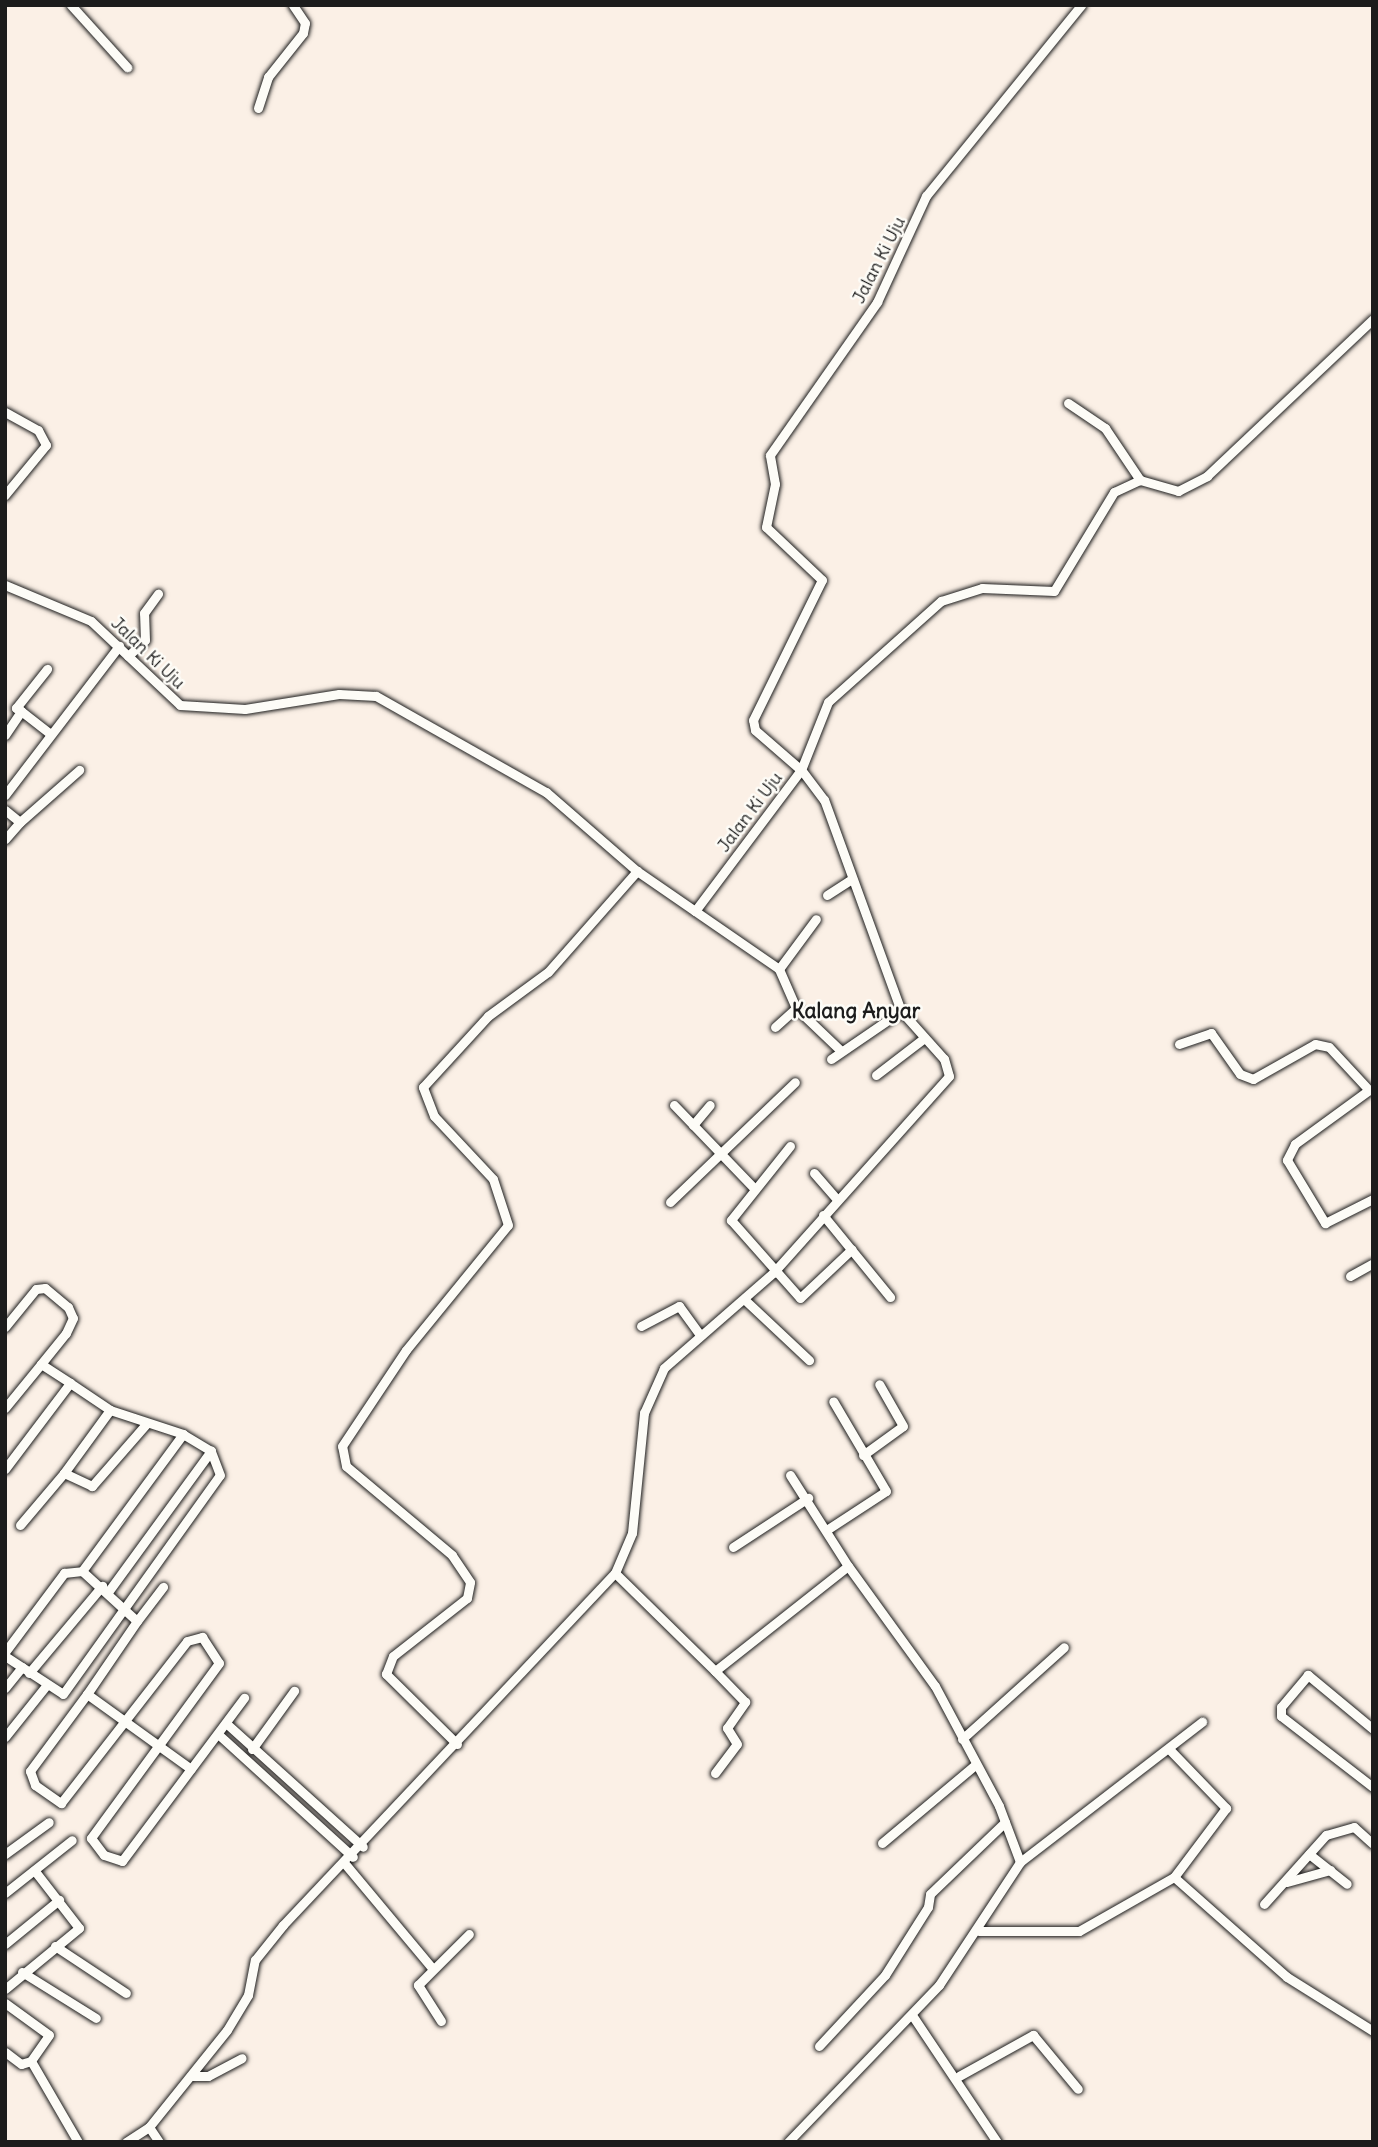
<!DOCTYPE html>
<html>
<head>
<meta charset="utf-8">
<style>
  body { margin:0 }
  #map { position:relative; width:1378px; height:2147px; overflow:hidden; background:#fbf0e6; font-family:Delius,sans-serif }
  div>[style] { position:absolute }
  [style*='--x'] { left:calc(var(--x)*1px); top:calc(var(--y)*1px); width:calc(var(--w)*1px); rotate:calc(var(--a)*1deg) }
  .roads { filter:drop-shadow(0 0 2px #1c1c1c) drop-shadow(0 0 2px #1c1c1c) }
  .minor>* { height:9px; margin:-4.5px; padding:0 4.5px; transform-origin:4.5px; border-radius:4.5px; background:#fdfcf7 }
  span { translate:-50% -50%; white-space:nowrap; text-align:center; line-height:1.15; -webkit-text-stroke:5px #fdfcf7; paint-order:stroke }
  .street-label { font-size:18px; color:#1c1c1c }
  .quarter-label { font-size:21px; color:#1c1c1c; font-weight:700 }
  .frame { position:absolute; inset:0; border:7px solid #1c1c1c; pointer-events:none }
</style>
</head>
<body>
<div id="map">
  <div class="roads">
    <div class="minor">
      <div style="--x:71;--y:5;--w:84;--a:47.9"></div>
      <div style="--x:258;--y:108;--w:33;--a:-72"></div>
      <div style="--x:268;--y:77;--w:56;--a:-51.5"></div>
      <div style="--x:303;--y:33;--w:10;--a:-79"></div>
      <div style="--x:305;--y:23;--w:22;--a:-124"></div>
      <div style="--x:1068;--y:403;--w:45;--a:34"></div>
      <div style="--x:1105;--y:428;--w:63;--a:56.1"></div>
      <div style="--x:5;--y:412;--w:38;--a:29"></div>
      <div style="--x:38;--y:430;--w:17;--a:62"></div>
      <div style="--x:46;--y:445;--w:65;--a:129.4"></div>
      <div style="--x:5;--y:585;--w:93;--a:22.7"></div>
      <div style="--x:91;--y:621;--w:122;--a:43.3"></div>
      <div style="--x:180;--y:705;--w:65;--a:3.5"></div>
      <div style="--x:245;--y:709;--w:95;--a:-9.1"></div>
      <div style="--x:339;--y:694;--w:37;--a:3"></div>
      <div style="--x:376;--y:696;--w:195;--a:29.5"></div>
      <div style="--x:546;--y:792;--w:121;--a:41"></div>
      <div style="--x:637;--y:871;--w:70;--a:34.6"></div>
      <div style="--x:695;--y:911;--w:176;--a:-53.1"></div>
      <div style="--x:801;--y:770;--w:61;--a:-139"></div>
      <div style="--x:755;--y:730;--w:10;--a:-101"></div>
      <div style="--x:753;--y:720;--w:156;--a:-63.8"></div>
      <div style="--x:822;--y:580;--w:77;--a:-136.6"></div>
      <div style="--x:766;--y:527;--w:44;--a:-78.2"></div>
      <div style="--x:775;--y:484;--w:29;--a:-100"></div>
      <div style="--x:770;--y:455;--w:187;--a:-55"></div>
      <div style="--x:877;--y:302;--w:117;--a:-65.2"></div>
      <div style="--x:926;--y:196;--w:246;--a:-50.9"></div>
      <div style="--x:128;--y:656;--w:23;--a:-43"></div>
      <div style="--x:145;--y:640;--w:27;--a:-92"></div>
      <div style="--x:144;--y:613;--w:24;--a:-54"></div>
      <div style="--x:21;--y:711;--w:6;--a:-149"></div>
      <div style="--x:16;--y:708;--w:50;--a:-51.5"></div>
      <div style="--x:5;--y:735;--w:29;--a:-56"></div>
      <div style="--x:21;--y:711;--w:37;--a:38"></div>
      <div style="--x:5;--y:795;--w:188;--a:-52.6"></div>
      <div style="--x:5;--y:810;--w:19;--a:39"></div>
      <div style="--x:20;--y:822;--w:23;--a:131"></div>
      <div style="--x:20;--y:822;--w:79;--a:-41.4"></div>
      <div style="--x:827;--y:895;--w:30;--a:-33"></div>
      <div style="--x:695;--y:911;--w:102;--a:34.6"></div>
      <div style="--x:779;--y:969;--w:62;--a:-53.5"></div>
      <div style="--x:796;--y:1008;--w:62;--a:43.7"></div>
      <div style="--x:775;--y:1027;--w:28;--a:-42"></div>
      <div style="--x:796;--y:1008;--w:43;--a:-113.6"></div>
      <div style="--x:1179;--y:1044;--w:34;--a:-19"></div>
      <div style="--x:1211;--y:1033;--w:50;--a:54.7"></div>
      <div style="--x:1240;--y:1074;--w:14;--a:21"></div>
      <div style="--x:1253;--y:1079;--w:71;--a:-29.4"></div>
      <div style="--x:1315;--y:1044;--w:14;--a:12"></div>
      <div style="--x:1329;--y:1047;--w:59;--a:47.1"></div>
      <div style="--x:1369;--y:1090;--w:92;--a:143.9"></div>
      <div style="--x:1295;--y:1144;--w:18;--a:117"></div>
      <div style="--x:1287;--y:1160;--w:74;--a:58.9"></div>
      <div style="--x:1325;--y:1223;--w:54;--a:-26.6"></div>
      <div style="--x:831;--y:1059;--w:85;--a:-34.4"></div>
      <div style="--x:876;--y:1075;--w:59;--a:-37.5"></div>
      <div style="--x:674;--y:1105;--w:115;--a:46.1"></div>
      <div style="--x:693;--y:1125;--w:26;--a:-50"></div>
      <div style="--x:790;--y:1146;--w:95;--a:128.6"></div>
      <div style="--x:731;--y:1220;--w:104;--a:48.5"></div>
      <div style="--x:800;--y:1298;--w:71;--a:-43.3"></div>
      <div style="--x:814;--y:1173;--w:33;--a:49"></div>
      <div style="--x:670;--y:1202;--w:173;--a:-43.8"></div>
      <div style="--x:823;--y:1215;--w:106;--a:50.7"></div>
      <div style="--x:1350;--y:1276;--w:26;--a:-29"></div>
      <div style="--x:745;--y:1300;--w:88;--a:43.2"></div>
      <div style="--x:641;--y:1326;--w:43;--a:-27.8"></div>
      <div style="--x:679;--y:1306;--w:36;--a:54"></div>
      <div style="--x:5;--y:1327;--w:49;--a:-50.8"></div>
      <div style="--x:36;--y:1289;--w:9;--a:-6"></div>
      <div style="--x:45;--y:1288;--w:30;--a:40"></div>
      <div style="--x:68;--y:1307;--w:12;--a:66"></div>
      <div style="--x:73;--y:1318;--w:17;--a:115"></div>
      <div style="--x:66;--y:1333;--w:40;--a:129"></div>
      <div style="--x:5;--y:1408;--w:57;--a:-50.7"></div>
      <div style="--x:41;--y:1364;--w:35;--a:33"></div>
      <div style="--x:147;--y:1423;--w:84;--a:131.1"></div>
      <div style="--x:92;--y:1486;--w:31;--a:-155"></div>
      <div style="--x:64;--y:1473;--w:78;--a:-53.9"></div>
      <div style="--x:110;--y:1410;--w:77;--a:18.2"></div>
      <div style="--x:183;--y:1434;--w:170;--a:126.4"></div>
      <div style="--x:82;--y:1571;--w:74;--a:42.3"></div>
      <div style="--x:137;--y:1621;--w:88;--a:124.4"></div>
      <div style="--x:87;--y:1694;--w:128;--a:35.8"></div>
      <div style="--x:863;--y:1455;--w:49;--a:-35.9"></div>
      <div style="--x:903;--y:1426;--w:48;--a:-119.7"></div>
      <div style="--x:5;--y:1469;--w:108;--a:-52.9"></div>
      <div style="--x:70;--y:1383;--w:48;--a:34"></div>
      <div style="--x:790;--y:1475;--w:108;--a:57.5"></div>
      <div style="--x:20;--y:1525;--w:68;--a:-49.8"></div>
      <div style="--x:828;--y:1529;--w:69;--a:-33.2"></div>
      <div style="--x:886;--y:1491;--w:104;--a:-120.5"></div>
      <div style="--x:733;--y:1547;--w:90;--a:-33.2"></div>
      <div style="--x:615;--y:1573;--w:140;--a:44.4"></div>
      <div style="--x:715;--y:1671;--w:169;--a:-38.3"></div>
      <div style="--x:848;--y:1566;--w:148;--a:54.1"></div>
      <div style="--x:935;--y:1686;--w:136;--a:61.9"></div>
      <div style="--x:999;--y:1806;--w:60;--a:69.4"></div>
      <div style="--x:108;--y:1592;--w:175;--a:-53.9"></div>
      <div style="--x:211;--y:1451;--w:33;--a:-149"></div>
      <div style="--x:137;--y:1621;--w:43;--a:-52.6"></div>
      <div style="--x:5;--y:1652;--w:99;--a:-53.2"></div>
      <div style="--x:64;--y:1573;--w:18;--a:-6"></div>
      <div style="--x:5;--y:1656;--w:69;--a:33.2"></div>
      <div style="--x:63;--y:1694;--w:269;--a:-54.4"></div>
      <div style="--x:220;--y:1475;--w:26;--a:-111"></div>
      <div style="--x:29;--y:1673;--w:114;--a:-50"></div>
      <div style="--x:5;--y:1688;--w:27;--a:-51"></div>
      <div style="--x:87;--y:1694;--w:96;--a:126.5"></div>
      <div style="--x:30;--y:1771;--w:15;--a:70"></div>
      <div style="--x:35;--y:1785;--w:32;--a:35"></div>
      <div style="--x:61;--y:1803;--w:205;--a:-52.1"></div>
      <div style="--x:187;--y:1641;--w:16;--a:-15"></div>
      <div style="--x:202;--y:1637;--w:31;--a:57"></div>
      <div style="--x:219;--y:1663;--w:217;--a:126.2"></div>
      <div style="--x:91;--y:1838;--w:21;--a:53"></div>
      <div style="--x:104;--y:1855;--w:19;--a:18"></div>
      <div style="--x:122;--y:1861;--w:204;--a:-53.2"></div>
      <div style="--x:227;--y:1724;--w:183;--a:42.1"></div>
      <div style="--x:1373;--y:1729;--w:85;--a:-140.3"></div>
      <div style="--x:1308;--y:1675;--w:42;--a:130.2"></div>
      <div style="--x:1281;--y:1707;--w:9;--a:90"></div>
      <div style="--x:1281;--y:1716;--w:116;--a:37.7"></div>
      <div style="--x:219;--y:1735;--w:181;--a:42.3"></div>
      <div style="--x:5;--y:1737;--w:64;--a:-51.3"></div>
      <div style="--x:962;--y:1739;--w:137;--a:-42"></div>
      <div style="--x:457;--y:1744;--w:100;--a:-135.4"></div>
      <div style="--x:386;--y:1674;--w:19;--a:-69"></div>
      <div style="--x:393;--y:1656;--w:94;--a:-38.1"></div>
      <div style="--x:467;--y:1598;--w:16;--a:-79"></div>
      <div style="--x:470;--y:1582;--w:32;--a:-124"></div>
      <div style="--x:452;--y:1555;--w:138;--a:-140"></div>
      <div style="--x:346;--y:1466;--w:20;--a:-101"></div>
      <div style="--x:342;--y:1446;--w:115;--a:-56.3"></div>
      <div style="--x:406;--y:1350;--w:161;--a:-50.8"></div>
      <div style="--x:508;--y:1225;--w:48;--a:-108.1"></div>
      <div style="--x:493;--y:1179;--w:86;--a:-133.1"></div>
      <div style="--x:434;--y:1116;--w:31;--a:-111"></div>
      <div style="--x:423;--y:1087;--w:96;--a:-47.5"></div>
      <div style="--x:488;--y:1016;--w:74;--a:-36.3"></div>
      <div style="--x:548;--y:972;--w:135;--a:-48.6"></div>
      <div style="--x:252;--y:1749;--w:72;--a:-54.1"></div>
      <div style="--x:1170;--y:1750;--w:81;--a:46"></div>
      <div style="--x:1226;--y:1808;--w:86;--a:127"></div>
      <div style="--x:715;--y:1773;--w:36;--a:-53"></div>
      <div style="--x:737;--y:1744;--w:19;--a:-122"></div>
      <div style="--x:727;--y:1728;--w:32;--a:-55"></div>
      <div style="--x:745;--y:1702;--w:43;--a:-134.1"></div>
      <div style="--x:882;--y:1843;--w:121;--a:-40"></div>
      <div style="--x:5;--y:1854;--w:54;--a:-36"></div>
      <div style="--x:1309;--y:1854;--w:48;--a:38.3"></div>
      <div style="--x:346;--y:1865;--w:134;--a:50.1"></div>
      <div style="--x:1287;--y:1882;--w:45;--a:-15.6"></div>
      <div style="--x:5;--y:1893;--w:85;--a:-38.3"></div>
      <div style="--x:1264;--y:1904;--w:93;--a:-48.1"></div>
      <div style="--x:1326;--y:1835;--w:29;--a:-16"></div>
      <div style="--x:1354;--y:1827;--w:25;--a:42"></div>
      <div style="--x:979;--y:1931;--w:100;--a:0"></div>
      <div style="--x:1079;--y:1931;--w:109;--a:-29.6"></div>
      <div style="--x:1174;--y:1877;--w:151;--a:41.5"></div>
      <div style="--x:1287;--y:1977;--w:102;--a:32.1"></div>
      <div style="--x:5;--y:1944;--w:70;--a:-39.2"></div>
      <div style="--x:55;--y:1946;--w:85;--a:33.5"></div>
      <div style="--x:22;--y:1972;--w:87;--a:31.9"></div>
      <div style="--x:5;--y:1989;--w:96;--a:-39.5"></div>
      <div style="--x:79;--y:1928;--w:73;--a:-127.8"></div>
      <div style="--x:5;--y:2003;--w:54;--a:36"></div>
      <div style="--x:49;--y:2035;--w:32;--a:125"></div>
      <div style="--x:31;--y:2061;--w:10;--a:163"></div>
      <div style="--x:21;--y:2064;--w:20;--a:-143"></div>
      <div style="--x:912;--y:2015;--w:153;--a:56.2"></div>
      <div style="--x:441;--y:2021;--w:43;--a:-122.6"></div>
      <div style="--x:418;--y:1985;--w:72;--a:-45"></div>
      <div style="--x:819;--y:2046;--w:97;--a:-47.1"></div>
      <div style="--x:885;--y:1975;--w:80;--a:-57.7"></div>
      <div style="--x:928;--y:1907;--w:13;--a:-81"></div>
      <div style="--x:930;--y:1894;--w:104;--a:-43.8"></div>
      <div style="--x:31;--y:2061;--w:94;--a:59.9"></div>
      <div style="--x:191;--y:2076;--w:17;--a:0"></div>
      <div style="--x:208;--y:2076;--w:38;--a:-28"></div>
      <div style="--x:959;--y:2076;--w:85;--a:-29"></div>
      <div style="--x:1033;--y:2035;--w:70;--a:50.2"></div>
      <div style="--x:149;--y:2127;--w:18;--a:56"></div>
      <div style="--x:126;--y:2142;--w:27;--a:-33"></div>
      <div style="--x:149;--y:2127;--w:124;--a:-51.2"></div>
      <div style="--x:227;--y:2030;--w:41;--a:-59"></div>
      <div style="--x:248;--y:1995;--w:36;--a:-79"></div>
      <div style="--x:255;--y:1960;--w:45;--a:-51.3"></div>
      <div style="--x:283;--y:1925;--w:484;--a:-46.7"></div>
      <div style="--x:615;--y:1573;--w:43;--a:-67"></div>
      <div style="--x:632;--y:1533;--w:121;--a:-84.3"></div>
      <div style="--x:644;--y:1413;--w:49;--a:-66"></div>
      <div style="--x:664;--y:1368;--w:145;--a:-41.1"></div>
      <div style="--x:773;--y:1273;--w:264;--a:-48.2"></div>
      <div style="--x:949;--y:1076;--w:18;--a:-106"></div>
      <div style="--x:944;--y:1059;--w:64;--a:-131.9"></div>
      <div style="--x:901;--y:1011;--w:225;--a:-110"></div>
      <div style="--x:824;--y:800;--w:38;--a:-127"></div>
      <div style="--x:801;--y:770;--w:73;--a:-68.3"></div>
      <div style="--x:828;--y:702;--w:152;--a:-41.8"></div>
      <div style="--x:941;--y:601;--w:43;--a:-17.6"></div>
      <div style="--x:982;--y:588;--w:72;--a:2.4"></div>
      <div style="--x:1054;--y:591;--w:116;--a:-58.8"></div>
      <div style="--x:1114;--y:492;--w:29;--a:-25"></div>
      <div style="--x:1140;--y:480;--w:40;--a:16"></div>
      <div style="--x:1178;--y:491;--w:33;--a:-27"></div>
      <div style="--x:1207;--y:476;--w:228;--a:-43.4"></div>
      <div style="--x:788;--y:2142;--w:218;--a:-46.1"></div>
      <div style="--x:939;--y:1985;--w:147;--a:-56.6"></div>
      <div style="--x:1020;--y:1862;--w:230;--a:-37.6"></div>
    </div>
  </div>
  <div class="street-label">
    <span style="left:879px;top:260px;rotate:-63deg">Jalan Ki Uju</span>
    <span style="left:148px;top:653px;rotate:44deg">Jalan Ki Uju</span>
    <span style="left:750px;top:812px;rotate:-53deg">Jalan Ki Uju</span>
  </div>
  <div class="quarter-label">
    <span style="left:856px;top:1011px">Kalang Anyar</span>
  </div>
  <div class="frame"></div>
</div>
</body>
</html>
